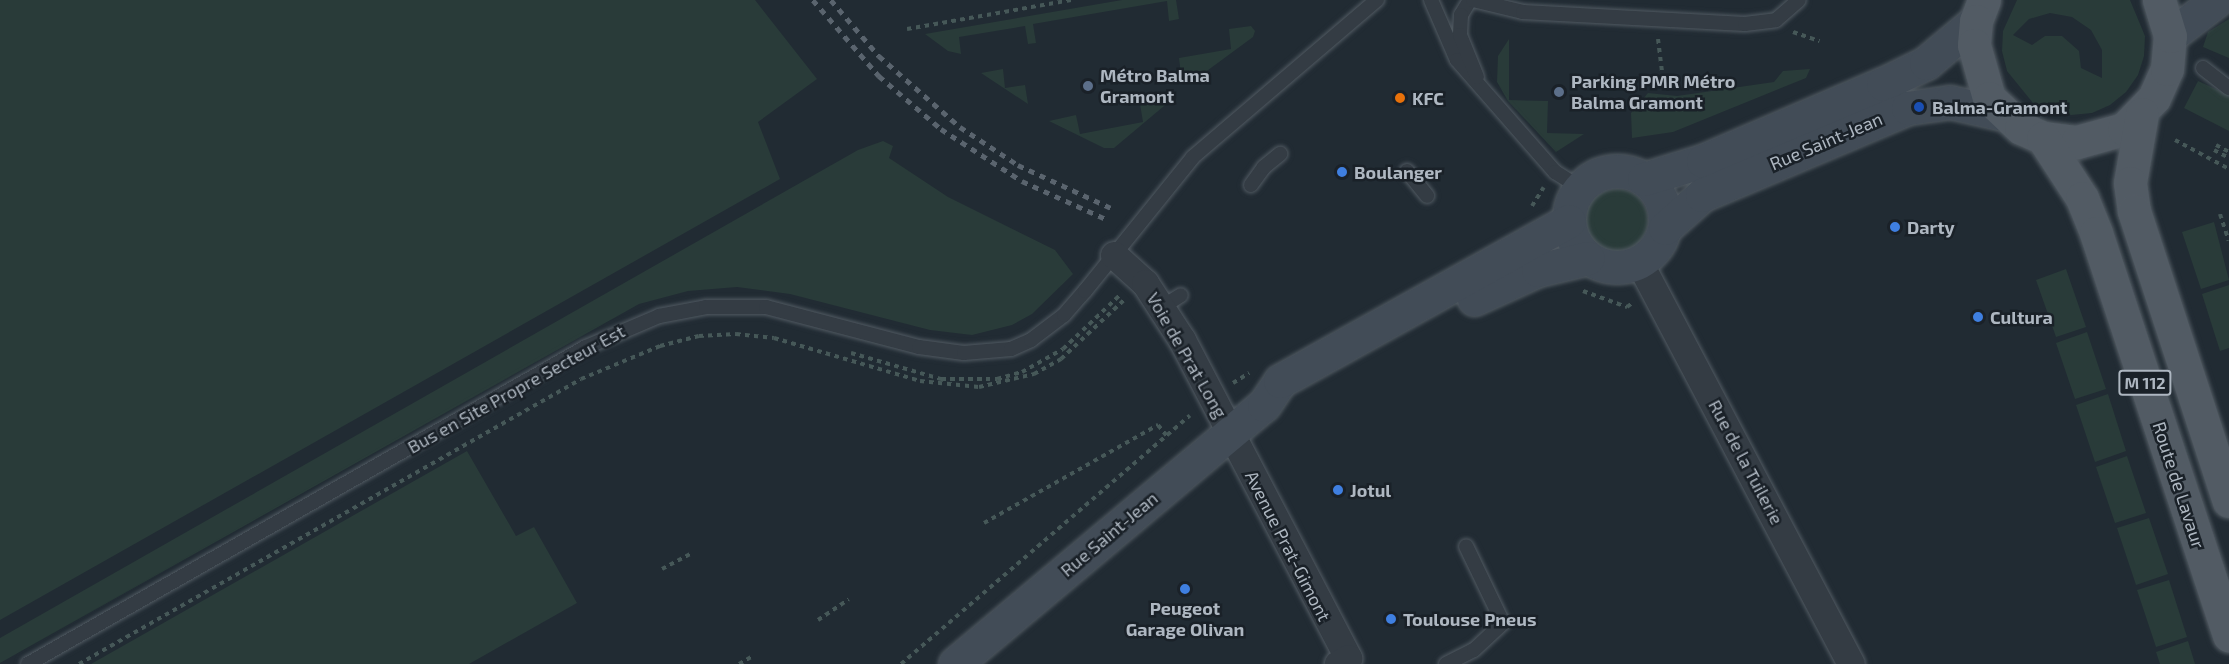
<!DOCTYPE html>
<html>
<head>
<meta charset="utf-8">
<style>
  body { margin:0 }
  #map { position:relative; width:2229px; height:664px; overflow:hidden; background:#212b33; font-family:"Exo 2",sans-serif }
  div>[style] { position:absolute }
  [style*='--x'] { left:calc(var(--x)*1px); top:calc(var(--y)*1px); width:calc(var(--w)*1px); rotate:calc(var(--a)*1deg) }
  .green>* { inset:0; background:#293b39 }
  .round { border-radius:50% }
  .path>* { height:4px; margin-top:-2px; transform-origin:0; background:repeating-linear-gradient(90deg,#465858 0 4.5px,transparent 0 9px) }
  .roads { filter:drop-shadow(0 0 2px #515a62) drop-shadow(0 0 2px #515a62) }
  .lane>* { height:14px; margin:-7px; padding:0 7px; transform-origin:7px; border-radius:7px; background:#343c44 }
  .street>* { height:27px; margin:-13.5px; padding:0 13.5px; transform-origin:13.5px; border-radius:13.5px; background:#343c44 }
  .secondary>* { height:33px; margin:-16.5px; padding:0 16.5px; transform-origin:16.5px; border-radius:16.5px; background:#424c57 }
  .secondary>.ring { margin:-16.5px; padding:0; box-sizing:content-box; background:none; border:33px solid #424c57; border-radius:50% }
  .primary>* { height:33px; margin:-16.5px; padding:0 16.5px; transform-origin:16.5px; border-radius:16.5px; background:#525b64 }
  .rail>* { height:4.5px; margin-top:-2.25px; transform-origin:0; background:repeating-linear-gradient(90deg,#5a646e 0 6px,transparent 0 12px) }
  .dots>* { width:16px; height:16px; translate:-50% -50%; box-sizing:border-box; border:3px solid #1a2128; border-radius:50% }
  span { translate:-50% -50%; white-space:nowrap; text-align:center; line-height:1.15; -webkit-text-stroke:5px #1a2128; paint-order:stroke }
  .shield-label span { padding:2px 4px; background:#1a2128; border:2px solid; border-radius:4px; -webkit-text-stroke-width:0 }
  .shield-label { font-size:16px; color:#aeb7c1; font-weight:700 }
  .poi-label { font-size:18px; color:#aeb7c1; font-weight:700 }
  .left { translate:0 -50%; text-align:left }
  .street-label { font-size:18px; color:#aeb7c1 }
</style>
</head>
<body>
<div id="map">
  <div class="green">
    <div style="clip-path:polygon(0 0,755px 0,817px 79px,758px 122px,780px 179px,0 620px)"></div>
    <div style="clip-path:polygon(1122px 0,1176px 0,1179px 19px,1169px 21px,1167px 1px,1033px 24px,1036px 43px,1028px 44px,1025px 26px,959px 37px,961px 54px,948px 51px,925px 34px)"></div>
    <div style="clip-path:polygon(evenodd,2017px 0,2130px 0,2145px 36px,2144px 56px,2138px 75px,2126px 92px,2110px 105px,2092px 113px,2071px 115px,2033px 103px,2007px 71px,2002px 51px,2003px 31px,2017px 0,2050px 13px,2072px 17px,2091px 30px,2102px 50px,2102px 78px,2081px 68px,2079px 51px,2062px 36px,2045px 36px,2032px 45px,2013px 35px,2029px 19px,2050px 13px)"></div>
    <div style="clip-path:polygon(2229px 19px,2229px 58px,2203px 47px,2208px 32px)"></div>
    <div style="clip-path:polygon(1251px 26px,1255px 31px,1253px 37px,1200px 76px,1182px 83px,1179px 58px,1231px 49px,1229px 29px)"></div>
    <div style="clip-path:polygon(1509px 39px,1509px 100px,1548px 101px,1547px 133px,1584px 134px,1556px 152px,1508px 101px,1497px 82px,1498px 56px)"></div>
    <div style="clip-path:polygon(1003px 69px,1005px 88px,1025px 85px,1028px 104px,981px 73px)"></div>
    <div style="clip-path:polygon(1810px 69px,1806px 78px,1673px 132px,1632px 138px,1631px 113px,1648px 93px,1677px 96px,1774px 82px,1783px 71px)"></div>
    <div style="clip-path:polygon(2198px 81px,2229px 95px,2229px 131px,2184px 108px)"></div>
    <div style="clip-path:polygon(1170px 101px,1114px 148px,1104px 148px,1049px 121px,1076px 115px,1080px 134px,1143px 122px,1140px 104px)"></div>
    <div style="clip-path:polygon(883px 141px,893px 146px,889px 158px,948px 197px,1055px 250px,1073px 274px,1032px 314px,1012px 325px,972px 335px,930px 330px,790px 294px,737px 287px,688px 291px,639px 304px,0 663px,0 638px,858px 150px)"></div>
    <div class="round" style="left:1586px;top:189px;width:62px;height:62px"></div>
    <div style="clip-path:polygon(2214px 222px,2229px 280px,2201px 289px,2182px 232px)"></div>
    <div style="clip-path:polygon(2066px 269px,2086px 327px,2056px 337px,2036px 280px)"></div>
    <div style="clip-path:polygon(2229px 285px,2229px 348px,2220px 351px,2202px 294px)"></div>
    <div style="clip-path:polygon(2087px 332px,2106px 389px,2075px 399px,2056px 343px)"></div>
    <div style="clip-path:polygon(2108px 394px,2126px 451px,2095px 462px,2076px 405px)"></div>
    <div style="clip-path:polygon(467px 451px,516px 536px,534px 527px,577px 603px,469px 664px,91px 664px)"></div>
    <div style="clip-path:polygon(2127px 456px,2146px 513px,2115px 523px,2096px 467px)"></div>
    <div style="clip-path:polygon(2149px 518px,2168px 574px,2136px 585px,2117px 528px)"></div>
    <div style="clip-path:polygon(2169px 580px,2187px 637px,2156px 647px,2137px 590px)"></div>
    <div style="clip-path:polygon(2188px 641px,2195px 664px,2160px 664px,2156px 652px)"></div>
  </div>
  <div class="path">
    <div style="--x:907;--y:29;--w:168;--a:-10"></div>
    <div style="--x:1793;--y:32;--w:28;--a:19"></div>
    <div style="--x:1658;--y:39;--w:38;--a:83"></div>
    <div style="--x:2175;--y:140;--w:61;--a:28.2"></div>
    <div style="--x:2216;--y:145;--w:15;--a:28"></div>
    <div style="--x:2214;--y:150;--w:17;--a:28"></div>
    <div style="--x:1532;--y:206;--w:22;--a:-58"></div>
    <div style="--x:2220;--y:214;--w:28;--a:72"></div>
    <div style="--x:1583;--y:291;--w:47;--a:20"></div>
    <div style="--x:1627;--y:307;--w:5;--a:-37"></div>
    <div style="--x:851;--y:353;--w:94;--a:16.1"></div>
    <div style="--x:941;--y:379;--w:56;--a:0"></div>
    <div style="--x:997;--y:379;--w:26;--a:-16"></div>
    <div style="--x:1022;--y:372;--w:47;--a:-29.3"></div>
    <div style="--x:1063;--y:349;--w:79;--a:-43.5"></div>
    <div style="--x:1233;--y:383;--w:19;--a:-32"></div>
    <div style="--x:984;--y:523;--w:200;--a:-29.4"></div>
    <div style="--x:1158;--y:425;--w:14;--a:51"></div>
    <div style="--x:662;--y:569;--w:34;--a:-28"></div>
    <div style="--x:818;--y:620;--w:37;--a:-34"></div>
    <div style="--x:79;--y:664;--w:577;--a:-29.58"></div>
    <div style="--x:581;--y:379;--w:86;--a:-22.7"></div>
    <div style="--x:660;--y:346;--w:40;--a:-14.4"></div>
    <div style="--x:699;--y:336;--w:37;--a:-3"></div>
    <div style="--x:736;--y:334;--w:38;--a:6"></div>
    <div style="--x:774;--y:338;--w:152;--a:16.4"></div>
    <div style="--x:920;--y:381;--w:59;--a:5.8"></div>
    <div style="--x:979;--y:387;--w:57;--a:-13.3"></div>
    <div style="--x:1034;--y:374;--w:31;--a:-29"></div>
    <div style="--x:1061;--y:359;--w:86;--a:-43.1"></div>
    <div style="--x:739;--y:664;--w:16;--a:-30"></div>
    <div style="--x:901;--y:664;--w:381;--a:-40.7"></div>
  </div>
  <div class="roads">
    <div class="lane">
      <div style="--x:1431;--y:0;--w:65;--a:66.6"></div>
      <div style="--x:1457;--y:60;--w:149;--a:48.8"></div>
      <div style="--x:1555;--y:172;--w:31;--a:32"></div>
      <div style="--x:1470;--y:0;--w:17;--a:121"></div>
      <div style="--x:1461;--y:15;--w:20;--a:93"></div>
      <div style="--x:1460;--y:35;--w:45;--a:68"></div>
      <div style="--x:1473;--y:0;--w:51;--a:13.5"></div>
      <div style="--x:1523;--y:12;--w:222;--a:3.1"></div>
      <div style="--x:1745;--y:24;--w:31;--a:-7"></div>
      <div style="--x:1776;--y:20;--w:30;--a:-41"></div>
      <div style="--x:2203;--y:68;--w:33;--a:38"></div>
      <div style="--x:1407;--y:171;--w:32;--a:51"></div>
      <div style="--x:1251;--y:185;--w:22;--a:-54"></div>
      <div style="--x:1264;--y:167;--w:21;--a:-39"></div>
      <div style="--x:1162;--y:307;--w:22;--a:-32"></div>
      <div style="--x:28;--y:664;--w:640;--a:-29.61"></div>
      <div style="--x:584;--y:348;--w:82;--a:-23.1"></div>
      <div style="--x:659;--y:316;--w:48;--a:-10.8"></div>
      <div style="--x:706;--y:307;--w:60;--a:0"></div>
      <div style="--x:766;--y:307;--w:158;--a:14.7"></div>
      <div style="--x:919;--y:347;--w:45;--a:7.6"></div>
      <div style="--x:964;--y:353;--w:47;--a:-4.9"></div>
      <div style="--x:1011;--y:349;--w:22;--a:-24"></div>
      <div style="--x:1031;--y:340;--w:41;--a:-37.1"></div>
      <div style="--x:1064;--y:315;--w:32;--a:-49"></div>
      <div style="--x:1085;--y:291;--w:172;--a:-51.1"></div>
      <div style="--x:1193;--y:157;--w:242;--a:-40.5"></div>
      <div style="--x:1446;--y:664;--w:31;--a:-27"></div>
      <div style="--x:1474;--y:650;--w:40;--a:-43"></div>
      <div style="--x:1503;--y:623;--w:85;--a:-115.7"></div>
    </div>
    <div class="street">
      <div style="--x:1114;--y:255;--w:42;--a:42.1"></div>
      <div style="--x:1145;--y:283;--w:68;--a:57"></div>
      <div style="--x:1182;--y:340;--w:359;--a:62.4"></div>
      <div style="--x:1348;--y:658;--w:12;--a:149"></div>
      <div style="--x:1639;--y:262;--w:454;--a:62.2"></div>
    </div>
    <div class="secondary">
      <div style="--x:2170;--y:36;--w:59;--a:-37.5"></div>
      <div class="ring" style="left:1569px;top:171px;width:63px;height:63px"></div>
      <div style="--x:1644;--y:179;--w:62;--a:-17"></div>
      <div style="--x:1703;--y:161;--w:196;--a:-23.2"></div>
      <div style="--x:1883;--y:84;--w:48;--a:-26"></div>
      <div style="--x:1926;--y:63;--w:65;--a:-40"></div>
      <div style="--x:1665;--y:228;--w:50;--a:-41.7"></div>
      <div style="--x:1702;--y:195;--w:224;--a:-22.9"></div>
      <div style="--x:1908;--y:108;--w:42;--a:-8.1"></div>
      <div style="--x:1950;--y:102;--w:54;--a:12.8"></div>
      <div style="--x:1474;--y:299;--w:70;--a:-24.4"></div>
      <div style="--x:1538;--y:270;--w:51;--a:-13.5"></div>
      <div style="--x:955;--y:664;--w:403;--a:-40"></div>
      <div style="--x:1264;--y:405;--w:29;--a:-56"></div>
      <div style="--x:1280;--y:381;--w:330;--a:-29"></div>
    </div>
    <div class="primary">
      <div style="--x:1984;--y:0;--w:22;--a:111"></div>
      <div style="--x:1976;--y:21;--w:24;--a:95"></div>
      <div style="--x:1974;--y:45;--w:55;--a:74.2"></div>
      <div style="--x:1989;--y:98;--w:44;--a:43.2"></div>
      <div style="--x:2021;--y:128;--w:24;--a:24"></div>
      <div style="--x:2043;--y:138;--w:34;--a:7"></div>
      <div style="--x:2077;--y:142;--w:49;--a:-15.5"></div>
      <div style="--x:2124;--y:129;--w:43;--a:-45.9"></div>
      <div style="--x:2154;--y:98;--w:32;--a:-66"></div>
      <div style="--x:2167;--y:69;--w:33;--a:-85"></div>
      <div style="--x:2170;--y:36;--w:38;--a:-107"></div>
      <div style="--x:2142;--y:114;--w:70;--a:99.9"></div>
      <div style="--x:2130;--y:183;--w:28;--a:82"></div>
      <div style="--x:2134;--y:211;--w:305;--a:71.9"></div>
      <div style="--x:2043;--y:138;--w:72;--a:57"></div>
      <div style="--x:2082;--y:198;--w:38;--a:68"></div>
      <div style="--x:2096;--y:233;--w:424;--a:71.7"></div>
    </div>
  </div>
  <div class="rail">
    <div style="--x:813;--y:0;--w:101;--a:49"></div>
    <div style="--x:879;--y:76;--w:82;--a:40.5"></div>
    <div style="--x:941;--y:129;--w:96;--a:32.7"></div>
    <div style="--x:1022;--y:181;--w:94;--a:24.4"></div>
    <div style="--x:831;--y:0;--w:74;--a:49.4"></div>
    <div style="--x:879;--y:56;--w:108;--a:41.2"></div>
    <div style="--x:960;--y:127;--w:69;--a:33.2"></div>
    <div style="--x:1018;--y:165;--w:102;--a:24.8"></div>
  </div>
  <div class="dots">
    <div style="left:1088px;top:86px;background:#5c6f8a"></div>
    <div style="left:1559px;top:92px;background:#5c6f8a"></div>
    <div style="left:1400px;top:98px;background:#e8710a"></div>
    <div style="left:1919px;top:107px;background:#1a4fb4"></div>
    <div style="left:1342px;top:172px;background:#3f7fe0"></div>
    <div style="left:1895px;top:227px;background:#3f7fe0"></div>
    <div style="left:1978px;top:317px;background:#3f7fe0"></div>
    <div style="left:1338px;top:490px;background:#3f7fe0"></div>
    <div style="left:1185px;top:589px;background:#3f7fe0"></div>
    <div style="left:1391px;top:619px;background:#3f7fe0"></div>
  </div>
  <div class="shield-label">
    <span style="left:2145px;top:383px">M 112</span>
  </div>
  <div class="poi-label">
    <span class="left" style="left:1100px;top:86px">Métro Balma<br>Gramont</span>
    <span class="left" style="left:1571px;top:92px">Parking PMR Métro<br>Balma Gramont</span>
    <span class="left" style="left:1412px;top:98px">KFC</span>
    <span class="left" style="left:1932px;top:107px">Balma-Gramont</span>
    <span class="left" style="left:1354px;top:172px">Boulanger</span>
    <span class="left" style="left:1907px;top:227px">Darty</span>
    <span class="left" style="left:1990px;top:317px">Cultura</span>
    <span class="left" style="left:1350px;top:490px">Jotul</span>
    <span style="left:1185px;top:619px">Peugeot<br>Garage Olivan</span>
    <span class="left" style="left:1403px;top:619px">Toulouse Pneus</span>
  </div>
  <div class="street-label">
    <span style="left:1826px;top:141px;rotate:-23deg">Rue Saint-Jean</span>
    <span style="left:1187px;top:355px;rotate:60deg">Voie de Prat Long</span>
    <span style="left:516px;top:389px;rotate:-29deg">Bus en Site Propre Secteur Est</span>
    <span style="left:1746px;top:462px;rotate:62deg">Rue de la Tuilerie</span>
    <span style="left:2179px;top:485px;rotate:72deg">Route de Lavaur</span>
    <span style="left:1109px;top:534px;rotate:-40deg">Rue Saint-Jean</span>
    <span style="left:1288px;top:546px;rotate:63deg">Avenue Prat-Gimont</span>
  </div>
</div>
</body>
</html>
